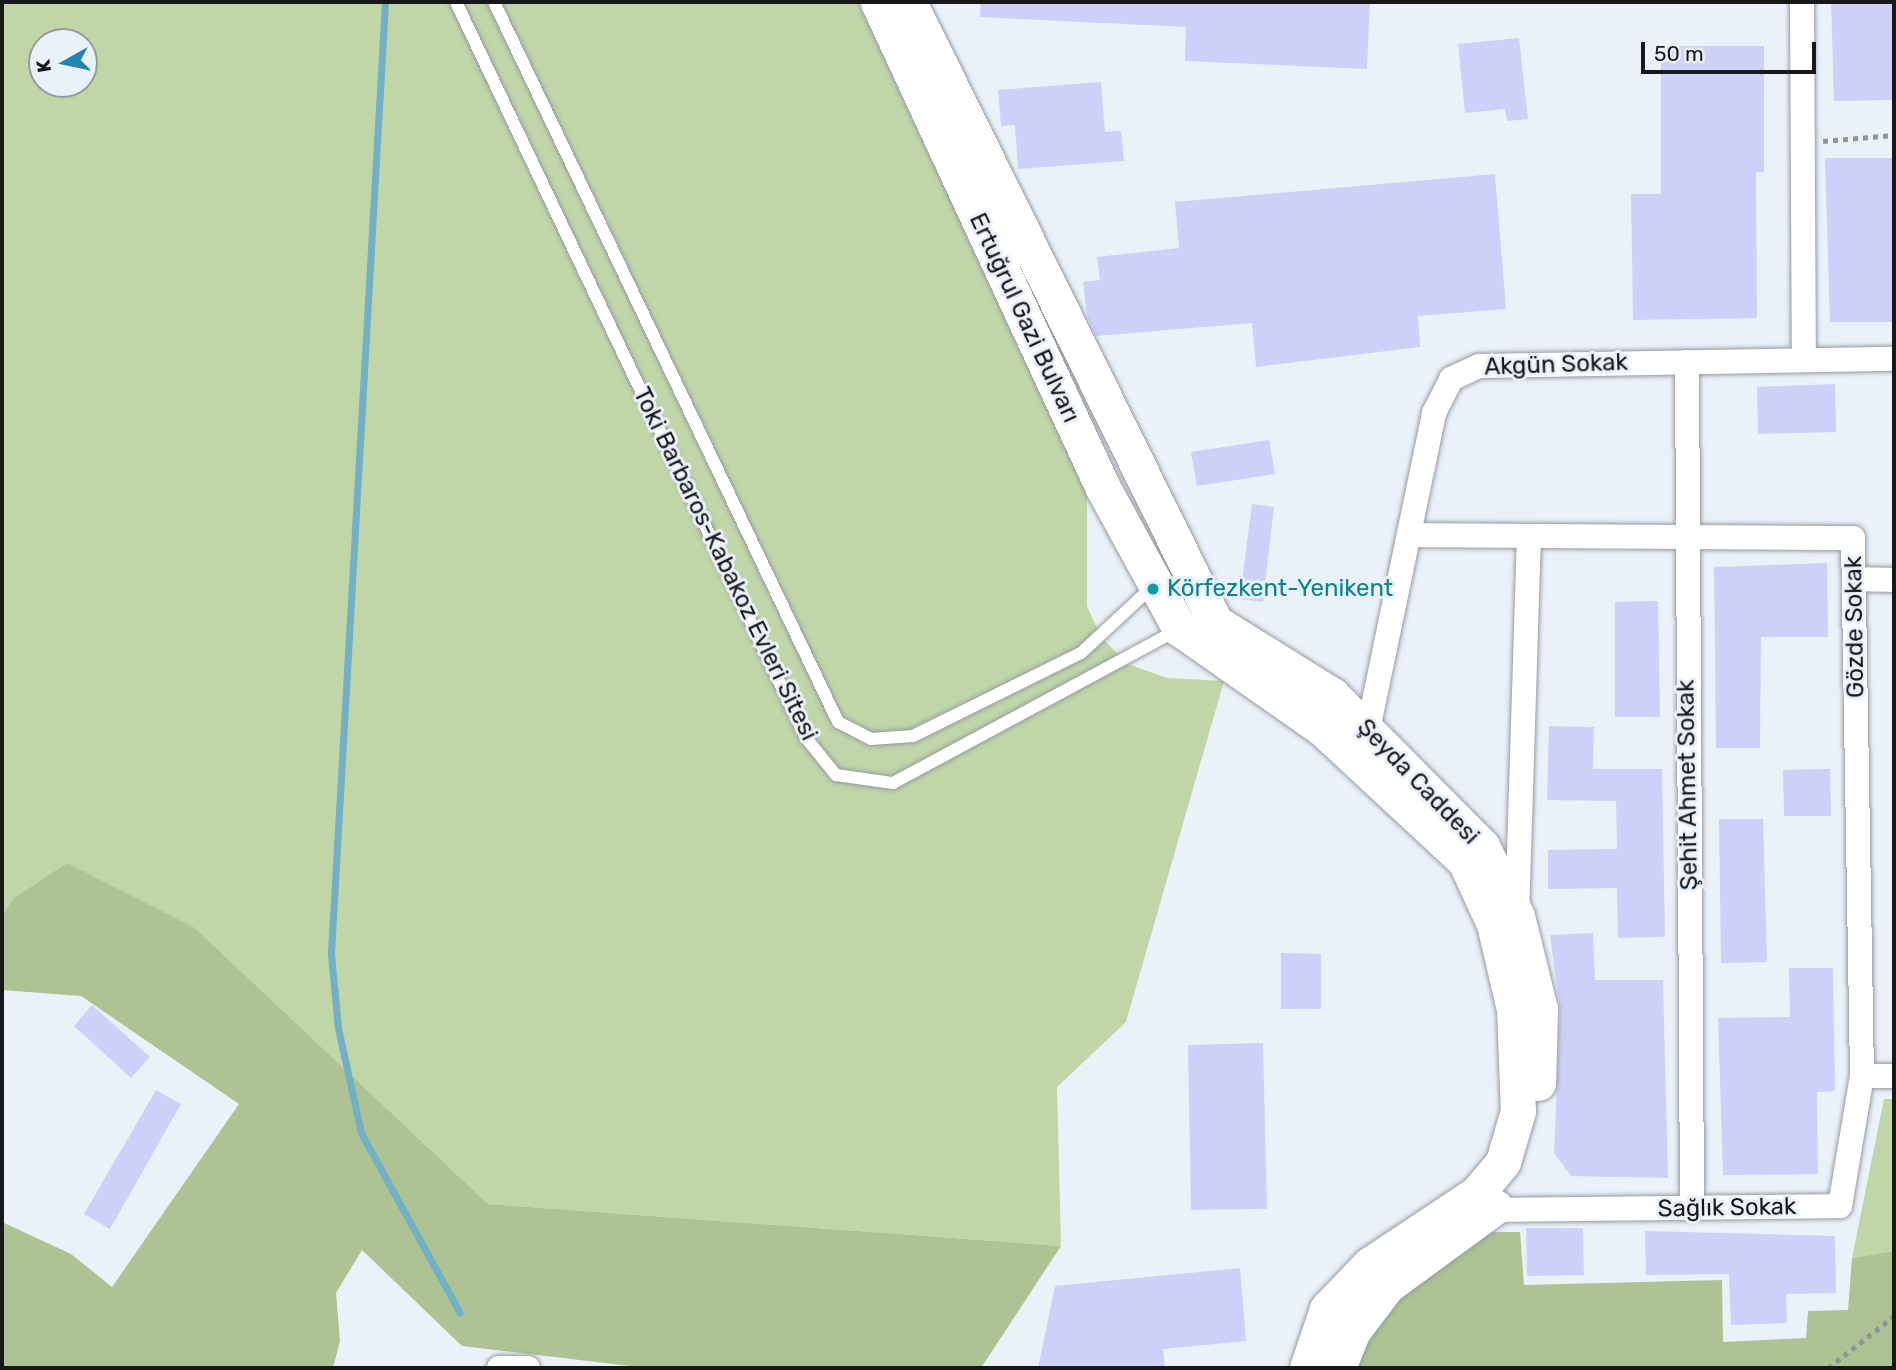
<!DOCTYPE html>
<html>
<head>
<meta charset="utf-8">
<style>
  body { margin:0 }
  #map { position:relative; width:1896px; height:1370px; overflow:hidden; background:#ebf1f8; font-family:Rubik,sans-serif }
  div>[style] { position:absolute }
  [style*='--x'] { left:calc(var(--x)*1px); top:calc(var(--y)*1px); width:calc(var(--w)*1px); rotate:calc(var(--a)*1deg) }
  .green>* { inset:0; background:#c0d5a8 }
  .forest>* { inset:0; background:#adc393 }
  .stream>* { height:7px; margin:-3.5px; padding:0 3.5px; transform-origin:3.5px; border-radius:3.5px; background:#73b0c5 }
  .building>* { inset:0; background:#cdd1fa }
  .path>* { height:4.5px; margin-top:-2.25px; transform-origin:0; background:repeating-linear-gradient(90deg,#90959a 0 5px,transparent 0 10px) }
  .roads { filter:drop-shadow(0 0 2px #969ba1) drop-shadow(0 0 2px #969ba1) }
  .service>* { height:12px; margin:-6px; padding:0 6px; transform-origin:6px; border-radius:6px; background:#fff }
  .minor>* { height:24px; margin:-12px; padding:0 12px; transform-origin:12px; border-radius:12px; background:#fff }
  .secondary>* { height:35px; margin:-17.5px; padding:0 17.5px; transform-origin:17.5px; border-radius:17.5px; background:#fff }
  .dots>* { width:19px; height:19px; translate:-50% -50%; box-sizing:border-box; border:4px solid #ebf1f8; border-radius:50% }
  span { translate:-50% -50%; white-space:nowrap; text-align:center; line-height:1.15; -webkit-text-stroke:6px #ebf1f8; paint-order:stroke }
  .street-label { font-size:24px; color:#16181a }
  .culture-label { font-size:24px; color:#0d838f }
  .left { translate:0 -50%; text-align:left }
  .frame { position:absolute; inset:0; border:4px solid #16181a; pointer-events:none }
  .north { position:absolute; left:28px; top:28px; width:70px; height:70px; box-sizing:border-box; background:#ebf1f8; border:2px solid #969a9f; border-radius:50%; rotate:261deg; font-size:19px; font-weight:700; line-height:28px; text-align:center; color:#16181a }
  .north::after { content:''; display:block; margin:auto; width:24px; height:32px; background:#2187b0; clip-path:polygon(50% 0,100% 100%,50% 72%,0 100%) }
  .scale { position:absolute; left:1641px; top:42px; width:175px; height:32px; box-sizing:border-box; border:4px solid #16181a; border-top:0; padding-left:9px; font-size:21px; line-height:24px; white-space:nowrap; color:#16181a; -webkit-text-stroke:5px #ebf1f8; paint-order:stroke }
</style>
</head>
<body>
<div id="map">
  <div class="green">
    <div style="clip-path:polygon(evenodd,2px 2px,858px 2px,1087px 492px,1087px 606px,1101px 637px,1128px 664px,1167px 678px,1224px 681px,1126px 1022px,1057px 1087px,1061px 1246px,488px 1204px,195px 928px,13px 899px,2px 916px,2px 2px,42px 42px,84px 42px,84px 84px,42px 84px,42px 42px)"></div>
    <div style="clip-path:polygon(1884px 1099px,1894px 1099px,1894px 1251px,1852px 1258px)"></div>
  </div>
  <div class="forest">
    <div style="clip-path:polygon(67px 863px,195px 928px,488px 1204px,1061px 1246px,981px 1368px,647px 1368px,462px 1346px,362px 1250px,336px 1293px,340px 1341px,333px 1368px,2px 1368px,2px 1222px,71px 1254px,112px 1287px,239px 1104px,81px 996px,2px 990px,2px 916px,13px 899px)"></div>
    <div style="clip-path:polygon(1475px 1232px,1520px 1232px,1524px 1285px,1722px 1280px,1723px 1342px,1806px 1338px,1808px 1311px,1848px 1310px,1852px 1258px,1894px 1251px,1894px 1363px,1891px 1368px,1356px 1368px,1367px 1327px)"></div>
  </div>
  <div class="stream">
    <div style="--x:385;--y:2;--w:954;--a:93.25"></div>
    <div style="--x:331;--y:954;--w:74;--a:84.6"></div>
    <div style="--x:338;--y:1028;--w:107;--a:77.6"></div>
    <div style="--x:361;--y:1133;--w:205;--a:61.2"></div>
  </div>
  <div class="building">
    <div style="clip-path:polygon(981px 2px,1370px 2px,1367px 69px,1185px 61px,1186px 27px,980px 17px)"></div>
    <div style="clip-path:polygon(1831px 2px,1894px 2px,1894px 100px,1834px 101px)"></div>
    <div style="clip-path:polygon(1519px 38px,1528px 119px,1507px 121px,1505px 109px,1465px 113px,1458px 44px)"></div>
    <div style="clip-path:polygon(1661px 46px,1764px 46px,1764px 172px,1756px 172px,1757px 318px,1633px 320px,1631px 194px,1661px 194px)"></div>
    <div style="clip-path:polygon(1101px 82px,1105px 132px,1121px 131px,1124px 161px,1018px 169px,1015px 125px,1001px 126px,998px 90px)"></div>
    <div style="clip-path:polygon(1825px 158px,1892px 158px,1893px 322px,1830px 322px)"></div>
    <div style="clip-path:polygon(1495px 174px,1506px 309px,1418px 316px,1420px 347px,1256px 367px,1252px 323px,1096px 336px,1087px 316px,1083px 282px,1100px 280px,1097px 257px,1179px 248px,1175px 202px)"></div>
    <div style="clip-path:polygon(1835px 384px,1836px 432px,1758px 434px,1757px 387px)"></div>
    <div style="clip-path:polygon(1269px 440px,1275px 474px,1197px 486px,1191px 452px)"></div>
    <div style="clip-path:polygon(1252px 504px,1274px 507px,1263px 602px,1240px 599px)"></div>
    <div style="clip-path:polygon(1827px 563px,1828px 637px,1761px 637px,1760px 748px,1716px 748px,1714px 567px)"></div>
    <div style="clip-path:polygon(1658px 601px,1660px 717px,1615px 717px,1615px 602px)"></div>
    <div style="clip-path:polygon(1549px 726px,1594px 727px,1593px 769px,1662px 769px,1665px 937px,1618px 938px,1617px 888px,1548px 889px,1548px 850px,1617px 849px,1616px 801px,1547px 800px)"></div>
    <div style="clip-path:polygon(1830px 769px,1831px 816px,1784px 816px,1783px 770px)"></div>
    <div style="clip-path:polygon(1719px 819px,1763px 819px,1767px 962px,1721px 963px)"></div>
    <div style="clip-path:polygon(1593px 933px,1595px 980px,1663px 980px,1668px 1178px,1571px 1176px,1554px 1153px,1560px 1010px,1550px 935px)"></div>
    <div style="clip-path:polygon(1281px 953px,1321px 954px,1321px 1009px,1281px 1009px)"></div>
    <div style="clip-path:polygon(1789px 968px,1833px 968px,1835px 1091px,1817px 1092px,1818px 1174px,1723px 1175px,1718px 1018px,1790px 1017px)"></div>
    <div style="clip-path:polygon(92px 1005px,150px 1057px,131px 1078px,74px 1026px)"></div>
    <div style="clip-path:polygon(1263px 1043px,1267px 1209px,1191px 1210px,1188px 1045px)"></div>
    <div style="clip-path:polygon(156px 1090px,181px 1104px,110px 1229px,84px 1214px)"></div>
    <div style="clip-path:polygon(1526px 1228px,1583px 1228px,1584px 1275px,1527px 1276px)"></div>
    <div style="clip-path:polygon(1645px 1231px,1835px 1236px,1836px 1293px,1786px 1294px,1787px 1323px,1731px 1325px,1729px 1274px,1646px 1275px)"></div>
    <div style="clip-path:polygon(1240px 1268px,1246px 1341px,1163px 1349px,1165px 1368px,1038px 1368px,1055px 1286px)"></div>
  </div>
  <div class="path">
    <div style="--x:1823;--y:141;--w:71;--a:-4.8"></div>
    <div style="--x:1828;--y:1368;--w:84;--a:-38.2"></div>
  </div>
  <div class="roads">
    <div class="service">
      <div style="--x:456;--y:2;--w:815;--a:64.57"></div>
      <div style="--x:806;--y:738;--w:48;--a:51"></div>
      <div style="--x:836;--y:775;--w:58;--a:8"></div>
      <div style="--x:893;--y:783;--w:325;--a:-28.3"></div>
      <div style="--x:494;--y:2;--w:798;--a:64.46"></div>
      <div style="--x:838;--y:722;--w:37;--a:27"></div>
      <div style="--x:871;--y:739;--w:42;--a:-4.1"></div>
      <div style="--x:913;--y:736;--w:187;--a:-26.3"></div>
      <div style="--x:1081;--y:653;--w:98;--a:-42.9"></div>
    </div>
    <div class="minor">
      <div style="--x:1802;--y:2;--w:357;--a:89.7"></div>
      <div style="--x:1687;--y:362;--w:847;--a:89.66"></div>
      <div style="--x:1409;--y:535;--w:444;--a:0.4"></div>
      <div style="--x:1853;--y:538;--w:538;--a:89.04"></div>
      <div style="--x:1854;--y:579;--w:40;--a:1.4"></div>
      <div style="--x:1365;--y:744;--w:338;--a:-78.2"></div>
      <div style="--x:1434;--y:413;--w:38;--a:-63"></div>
      <div style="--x:1451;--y:379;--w:31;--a:-25"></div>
      <div style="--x:1479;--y:366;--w:415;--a:-1"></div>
      <div style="--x:1517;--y:916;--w:377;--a:-88.2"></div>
      <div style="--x:1478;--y:1210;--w:362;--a:-0.6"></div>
      <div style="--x:1840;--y:1206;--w:132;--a:-80.4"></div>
      <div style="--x:1862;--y:1076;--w:32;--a:0"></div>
      <div style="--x:499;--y:1368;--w:29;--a:0"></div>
    </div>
    <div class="secondary">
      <div style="--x:878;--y:2;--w:536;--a:65.16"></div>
      <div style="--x:1103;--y:488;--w:161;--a:61.4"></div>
      <div style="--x:1180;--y:629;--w:176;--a:35"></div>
      <div style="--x:1324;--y:730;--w:192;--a:42.9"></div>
      <div style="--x:1465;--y:861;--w:69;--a:65.3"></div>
      <div style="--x:1494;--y:924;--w:87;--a:76.8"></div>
      <div style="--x:1514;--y:1009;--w:102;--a:87.8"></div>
      <div style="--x:1518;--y:1111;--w:53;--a:106.4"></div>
      <div style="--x:1503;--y:1162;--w:40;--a:130"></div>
      <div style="--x:1477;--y:1193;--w:130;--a:146.3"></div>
      <div style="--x:1369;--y:1265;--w:61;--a:133.7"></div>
      <div style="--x:1327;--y:1309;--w:62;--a:108.7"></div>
      <div style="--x:909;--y:2;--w:691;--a:63.73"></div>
      <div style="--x:1215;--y:622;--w:138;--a:32"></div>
      <div style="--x:1332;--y:695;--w:213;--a:45.2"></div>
      <div style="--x:1482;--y:846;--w:78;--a:63.4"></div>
      <div style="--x:1517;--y:916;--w:96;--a:76.1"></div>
      <div style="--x:1540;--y:1009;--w:74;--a:91.5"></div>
      <div style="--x:1338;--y:1368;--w:40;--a:-68"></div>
      <div style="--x:1353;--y:1331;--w:56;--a:-52.9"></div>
      <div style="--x:1387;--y:1286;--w:134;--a:-36.2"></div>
    </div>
  </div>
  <div class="dots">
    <div style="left:1153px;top:589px;background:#0f9aa8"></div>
  </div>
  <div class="street-label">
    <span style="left:1024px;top:318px;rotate:65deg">Ertuğrul Gazi Bulvarı</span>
    <span style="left:1556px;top:365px;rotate:-2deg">Akgün Sokak</span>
    <span style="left:725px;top:564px;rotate:64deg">Toki Barbaros-Kabakoz Evleri Sitesi</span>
    <span style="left:1855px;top:627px;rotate:-91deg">Gözde Sokak</span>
    <span style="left:1418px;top:782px;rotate:46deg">Şeyda Caddesi</span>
    <span style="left:1688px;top:785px;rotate:-91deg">Şehit Ahmet Sokak</span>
    <span style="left:1727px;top:1208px;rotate:-1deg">Sağlık Sokak</span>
  </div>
  <div class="culture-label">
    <span class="left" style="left:1167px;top:589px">Körfezkent-Yenikent</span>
  </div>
  <div class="frame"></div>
  <div class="north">K</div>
  <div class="scale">50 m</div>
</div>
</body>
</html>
